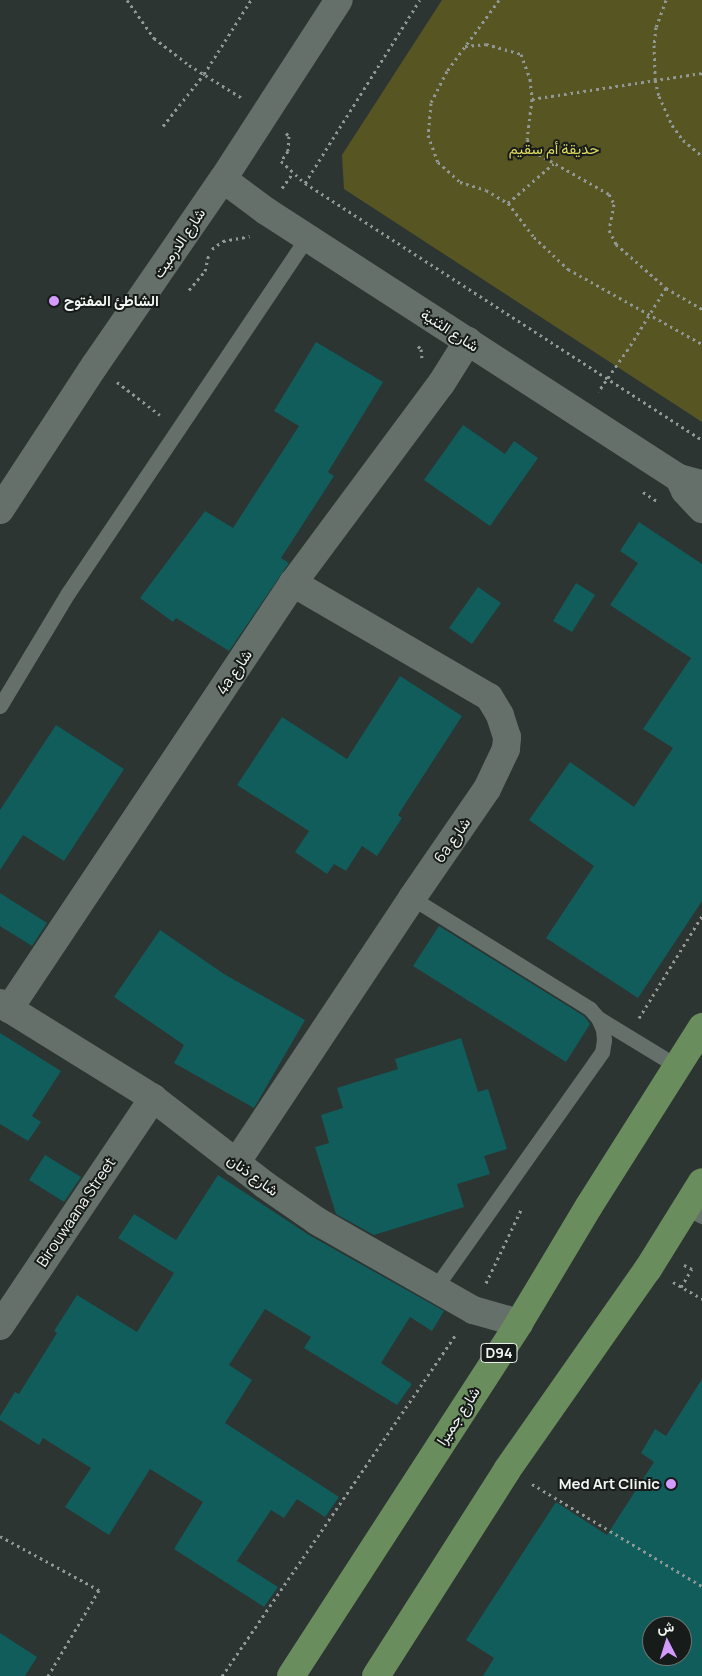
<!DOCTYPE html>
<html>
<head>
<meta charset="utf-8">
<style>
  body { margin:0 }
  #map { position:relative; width:702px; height:1676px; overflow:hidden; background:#2c3531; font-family:Manrope,Vazirmatn,sans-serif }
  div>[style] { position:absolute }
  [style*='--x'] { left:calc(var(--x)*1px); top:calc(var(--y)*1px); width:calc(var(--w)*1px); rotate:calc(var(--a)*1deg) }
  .green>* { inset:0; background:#575623 }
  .building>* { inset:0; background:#105d5c }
  .path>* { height:3px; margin-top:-1.5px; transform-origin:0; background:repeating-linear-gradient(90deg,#919895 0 2.5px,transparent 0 6.5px) }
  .service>* { height:15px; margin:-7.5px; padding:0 7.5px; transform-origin:7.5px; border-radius:7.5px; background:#66706b }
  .minor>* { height:28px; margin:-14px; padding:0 14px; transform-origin:14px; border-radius:14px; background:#66706b }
  .primary>* { height:28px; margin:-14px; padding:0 14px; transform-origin:14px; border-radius:14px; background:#6a8d5d }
  .dots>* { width:14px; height:14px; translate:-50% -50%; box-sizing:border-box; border:2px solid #171b19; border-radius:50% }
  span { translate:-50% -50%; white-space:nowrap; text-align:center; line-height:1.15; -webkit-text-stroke:4px #171b19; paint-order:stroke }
  .shield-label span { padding:1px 4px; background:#171b19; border:1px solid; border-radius:4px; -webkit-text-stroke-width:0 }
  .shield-label { font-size:14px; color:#f1f6f3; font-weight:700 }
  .park-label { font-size:15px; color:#deda5e }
  .street-label { font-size:15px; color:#f1f6f3 }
  .poi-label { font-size:15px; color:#f1f6f3; font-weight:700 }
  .left { translate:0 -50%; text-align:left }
  .right { translate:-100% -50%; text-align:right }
  .north { position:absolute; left:642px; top:1616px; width:50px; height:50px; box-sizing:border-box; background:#171b19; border:1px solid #6e7370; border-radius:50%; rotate:355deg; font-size:14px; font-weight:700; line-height:20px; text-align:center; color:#f1f6f3 }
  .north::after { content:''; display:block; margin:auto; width:18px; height:22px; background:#d39cfc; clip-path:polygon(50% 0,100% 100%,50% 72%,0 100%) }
</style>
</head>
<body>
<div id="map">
  <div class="green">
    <div style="clip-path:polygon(442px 0,702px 0,702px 422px,344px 189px,342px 155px)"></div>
  </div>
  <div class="building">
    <div style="clip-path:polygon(316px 342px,383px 382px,328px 472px,334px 476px,281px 558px,289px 563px,229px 651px,176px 618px,173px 622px,140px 598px,205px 511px,233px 528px,299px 426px,274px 411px)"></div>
    <div style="clip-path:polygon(463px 425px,505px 454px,514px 441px,538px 458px,490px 526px,424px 480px)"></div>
    <div style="clip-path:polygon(639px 522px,702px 564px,702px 901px,638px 998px,546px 938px,594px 866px,529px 820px,570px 762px,634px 807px,673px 748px,643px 729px,691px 658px,610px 605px,638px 563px,620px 551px)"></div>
    <div style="clip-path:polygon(576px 583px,595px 595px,572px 632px,553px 621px)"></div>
    <div style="clip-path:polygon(478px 587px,501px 603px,472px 644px,449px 628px)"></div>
    <div style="clip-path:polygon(400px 676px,462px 716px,398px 815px,402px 818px,377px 856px,362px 846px,346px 871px,334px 864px,327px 874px,295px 852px,309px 831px,237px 785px,282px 717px,347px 759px)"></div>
    <div style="clip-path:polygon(56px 725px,124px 769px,64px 861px,23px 835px,0 870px,0 810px)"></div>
    <div style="clip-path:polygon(0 893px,47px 923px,32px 946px,0 926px)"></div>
    <div style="clip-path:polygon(439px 926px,584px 1016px,590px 1024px,566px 1062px,413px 966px)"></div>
    <div style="clip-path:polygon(160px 930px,224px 974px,305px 1020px,254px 1108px,174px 1063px,184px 1045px,114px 997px)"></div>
    <div style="clip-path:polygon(0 1033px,61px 1071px,32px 1116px,41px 1122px,28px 1141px,0 1124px)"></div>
    <div style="clip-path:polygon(461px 1038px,478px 1092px,488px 1089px,507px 1149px,484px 1156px,490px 1174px,457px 1184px,464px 1207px,374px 1235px,336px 1214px,315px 1147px,329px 1143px,321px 1115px,343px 1108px,337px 1088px,398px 1069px,395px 1059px)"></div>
    <div style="clip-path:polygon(45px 1155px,81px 1177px,64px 1202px,29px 1180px)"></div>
    <div style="clip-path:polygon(218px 1175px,309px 1235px,444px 1311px,432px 1331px,410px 1317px,381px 1363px,412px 1384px,397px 1405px,304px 1348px,311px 1337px,265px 1309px,229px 1365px,252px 1380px,225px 1423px,339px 1497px,325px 1517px,297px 1499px,284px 1518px,271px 1510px,237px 1561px,278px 1587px,264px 1607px,174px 1549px,203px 1502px,150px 1469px,109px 1535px,65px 1507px,91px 1468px,43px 1438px,39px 1445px,0 1420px,0 1416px,15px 1392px,19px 1394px,57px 1333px,54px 1331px,77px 1295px,137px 1332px,174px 1273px,118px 1238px,134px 1214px,176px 1240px)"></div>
    <div style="clip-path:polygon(evenodd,702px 1379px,702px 1676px,483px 1676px,494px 1658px,466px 1640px,556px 1502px,607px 1535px,654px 1462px,641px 1453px,655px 1429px,666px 1436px,702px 1379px,652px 1626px,682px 1626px,682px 1656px,652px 1656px,652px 1626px)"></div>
    <div style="clip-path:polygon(0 1633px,37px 1657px,25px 1676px,0 1676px)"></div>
  </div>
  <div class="path">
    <div style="--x:127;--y:0;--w:47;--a:54.6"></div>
    <div style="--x:154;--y:38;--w:44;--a:37.6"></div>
    <div style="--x:189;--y:65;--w:62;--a:31.9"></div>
    <div style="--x:499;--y:0;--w:88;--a:126.2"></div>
    <div style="--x:447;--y:71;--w:36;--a:117"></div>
    <div style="--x:431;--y:103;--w:32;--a:95"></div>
    <div style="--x:428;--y:135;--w:29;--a:70"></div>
    <div style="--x:438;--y:162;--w:30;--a:42"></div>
    <div style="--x:460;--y:182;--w:27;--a:17"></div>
    <div style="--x:486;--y:190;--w:26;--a:31"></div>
    <div style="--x:508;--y:203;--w:43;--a:52.6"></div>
    <div style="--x:534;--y:237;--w:47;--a:43.3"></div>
    <div style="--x:568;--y:269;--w:154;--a:29.2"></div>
    <div style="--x:666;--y:0;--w:29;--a:110"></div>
    <div style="--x:656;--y:27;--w:18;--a:96"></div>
    <div style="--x:654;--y:45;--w:35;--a:88"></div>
    <div style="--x:655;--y:80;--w:16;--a:76"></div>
    <div style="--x:659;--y:96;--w:32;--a:66"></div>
    <div style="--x:672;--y:125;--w:19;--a:54"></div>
    <div style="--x:683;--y:140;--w:25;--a:40"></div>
    <div style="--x:465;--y:46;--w:21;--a:-5"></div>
    <div style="--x:486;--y:44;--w:36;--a:16"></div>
    <div style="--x:521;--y:54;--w:27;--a:70"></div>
    <div style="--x:530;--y:79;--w:20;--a:84"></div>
    <div style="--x:532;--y:99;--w:40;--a:97.1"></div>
    <div style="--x:527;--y:139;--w:13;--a:63"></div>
    <div style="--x:533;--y:151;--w:87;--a:29.5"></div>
    <div style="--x:609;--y:194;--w:11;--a:63"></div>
    <div style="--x:614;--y:204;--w:26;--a:101"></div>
    <div style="--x:609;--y:230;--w:16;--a:63"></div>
    <div style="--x:616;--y:244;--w:67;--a:41.3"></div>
    <div style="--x:666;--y:288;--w:72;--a:121.9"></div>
    <div style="--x:628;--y:349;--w:52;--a:124.9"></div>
    <div style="--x:532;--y:99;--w:172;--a:-8.7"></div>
    <div style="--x:163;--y:126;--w:66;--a:-51.7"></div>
    <div style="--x:204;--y:74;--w:88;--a:-57.6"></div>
    <div style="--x:286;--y:133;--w:4;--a:45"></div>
    <div style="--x:289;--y:136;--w:15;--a:94"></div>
    <div style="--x:288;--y:151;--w:12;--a:125"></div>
    <div style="--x:281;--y:161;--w:33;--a:43"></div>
    <div style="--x:305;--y:183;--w:473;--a:32.9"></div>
    <div style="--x:305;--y:183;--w:216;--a:-57.9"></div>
    <div style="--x:282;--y:188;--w:19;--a:-54"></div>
    <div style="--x:508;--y:203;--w:60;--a:-40.9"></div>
    <div style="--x:212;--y:249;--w:14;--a:-36"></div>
    <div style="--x:223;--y:241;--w:27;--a:-10"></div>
    <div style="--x:666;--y:288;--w:42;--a:30.3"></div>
    <div style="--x:189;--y:290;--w:25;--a:-50"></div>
    <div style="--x:205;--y:271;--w:17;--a:-77"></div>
    <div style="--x:418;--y:346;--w:4;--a:45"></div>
    <div style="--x:421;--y:349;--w:9;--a:84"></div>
    <div style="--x:117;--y:382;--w:54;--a:37.5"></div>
    <div style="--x:643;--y:492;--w:17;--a:33"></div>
    <div style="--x:639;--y:1018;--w:120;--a:-58.3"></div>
    <div style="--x:673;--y:1282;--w:34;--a:30"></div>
    <div style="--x:486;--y:1283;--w:81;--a:-64.4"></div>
    <div style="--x:681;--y:1287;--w:21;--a:-59"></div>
    <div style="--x:692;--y:1269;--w:9;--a:-153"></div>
    <div style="--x:532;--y:1484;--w:198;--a:31"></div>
    <div style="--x:0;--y:1536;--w:113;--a:28.6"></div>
    <div style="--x:99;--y:1590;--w:100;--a:120.7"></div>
    <div style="--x:222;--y:1676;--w:414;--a:-55.6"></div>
  </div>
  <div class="service">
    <div style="--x:0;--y:706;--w:132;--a:-59"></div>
    <div style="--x:68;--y:593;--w:429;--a:-56.1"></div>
    <div style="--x:412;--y:898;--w:210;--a:31.9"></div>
    <div style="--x:590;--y:1009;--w:12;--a:48"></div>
    <div style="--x:598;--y:1018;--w:12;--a:66"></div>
    <div style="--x:603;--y:1029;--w:11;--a:85"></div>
    <div style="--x:604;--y:1040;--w:12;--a:99"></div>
    <div style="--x:602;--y:1052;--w:12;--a:125"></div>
    <div style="--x:595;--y:1062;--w:277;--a:125.3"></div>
    <div style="--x:598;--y:1018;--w:92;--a:31.3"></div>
    <div style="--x:686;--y:1208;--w:18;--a:27"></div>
  </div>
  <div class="minor">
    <div style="--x:223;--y:179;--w:54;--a:36.7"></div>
    <div style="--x:266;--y:211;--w:492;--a:32.9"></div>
    <div style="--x:679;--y:478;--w:24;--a:15"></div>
    <div style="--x:679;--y:478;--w:14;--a:65"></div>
    <div style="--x:685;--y:491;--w:25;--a:47"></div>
    <div style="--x:0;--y:510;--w:173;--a:-56.8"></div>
    <div style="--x:95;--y:365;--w:226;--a:-55.5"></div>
    <div style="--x:223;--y:179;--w:213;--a:-57.1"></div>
    <div style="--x:0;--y:1003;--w:180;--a:31.8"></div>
    <div style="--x:153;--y:1098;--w:142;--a:37.8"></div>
    <div style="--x:265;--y:1185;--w:63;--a:34.7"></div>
    <div style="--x:317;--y:1221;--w:180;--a:29.7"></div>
    <div style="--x:473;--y:1310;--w:48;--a:15.8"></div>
    <div style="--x:9;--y:1009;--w:512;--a:-56.31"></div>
    <div style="--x:293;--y:583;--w:248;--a:-53.4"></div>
    <div style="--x:441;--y:384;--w:51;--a:-57.9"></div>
    <div style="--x:236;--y:1163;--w:318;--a:-56.4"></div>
    <div style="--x:412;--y:898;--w:132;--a:-55.5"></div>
    <div style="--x:487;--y:789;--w:44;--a:-64.6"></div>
    <div style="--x:506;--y:749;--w:12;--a:-85"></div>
    <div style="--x:507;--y:737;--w:23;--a:-108"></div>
    <div style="--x:500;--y:715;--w:21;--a:-121"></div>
    <div style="--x:489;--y:697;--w:227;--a:-149.8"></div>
    <div style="--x:0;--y:1326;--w:275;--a:-56.1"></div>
  </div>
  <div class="primary">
    <div style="--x:291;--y:1676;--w:420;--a:-57.1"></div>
    <div style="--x:519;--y:1323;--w:136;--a:-59.1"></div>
    <div style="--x:589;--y:1206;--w:212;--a:-57.7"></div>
    <div style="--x:376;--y:1676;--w:244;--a:-57.5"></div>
    <div style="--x:507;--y:1470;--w:246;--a:-55"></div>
    <div style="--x:648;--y:1269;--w:102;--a:-58.2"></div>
  </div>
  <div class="dots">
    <div style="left:54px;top:301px;background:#d39cfc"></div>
    <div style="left:671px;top:1484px;background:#d39cfc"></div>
  </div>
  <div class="shield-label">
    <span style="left:499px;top:1353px">D94</span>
  </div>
  <div class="park-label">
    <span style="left:554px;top:149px">حديقة أم سقيم</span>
  </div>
  <div class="street-label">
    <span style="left:179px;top:243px;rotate:-56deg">شارع الدرميت</span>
    <span style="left:450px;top:330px;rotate:33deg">شارع الثنية</span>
    <span style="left:234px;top:672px;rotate:-56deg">4a شارع</span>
    <span style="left:452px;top:840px;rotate:-55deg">6a شارع</span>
    <span style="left:253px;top:1175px;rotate:36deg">شارع ذنان</span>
    <span style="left:76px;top:1212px;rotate:-56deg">Birouwaana Street</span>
    <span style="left:458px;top:1416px;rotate:-57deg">شارع جميرا</span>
  </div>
  <div class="poi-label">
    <span class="left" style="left:64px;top:301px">الشاطئ المفتوح</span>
    <span class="right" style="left:660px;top:1484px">Med Art Clinic</span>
  </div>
  <div class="north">ش</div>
</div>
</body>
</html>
